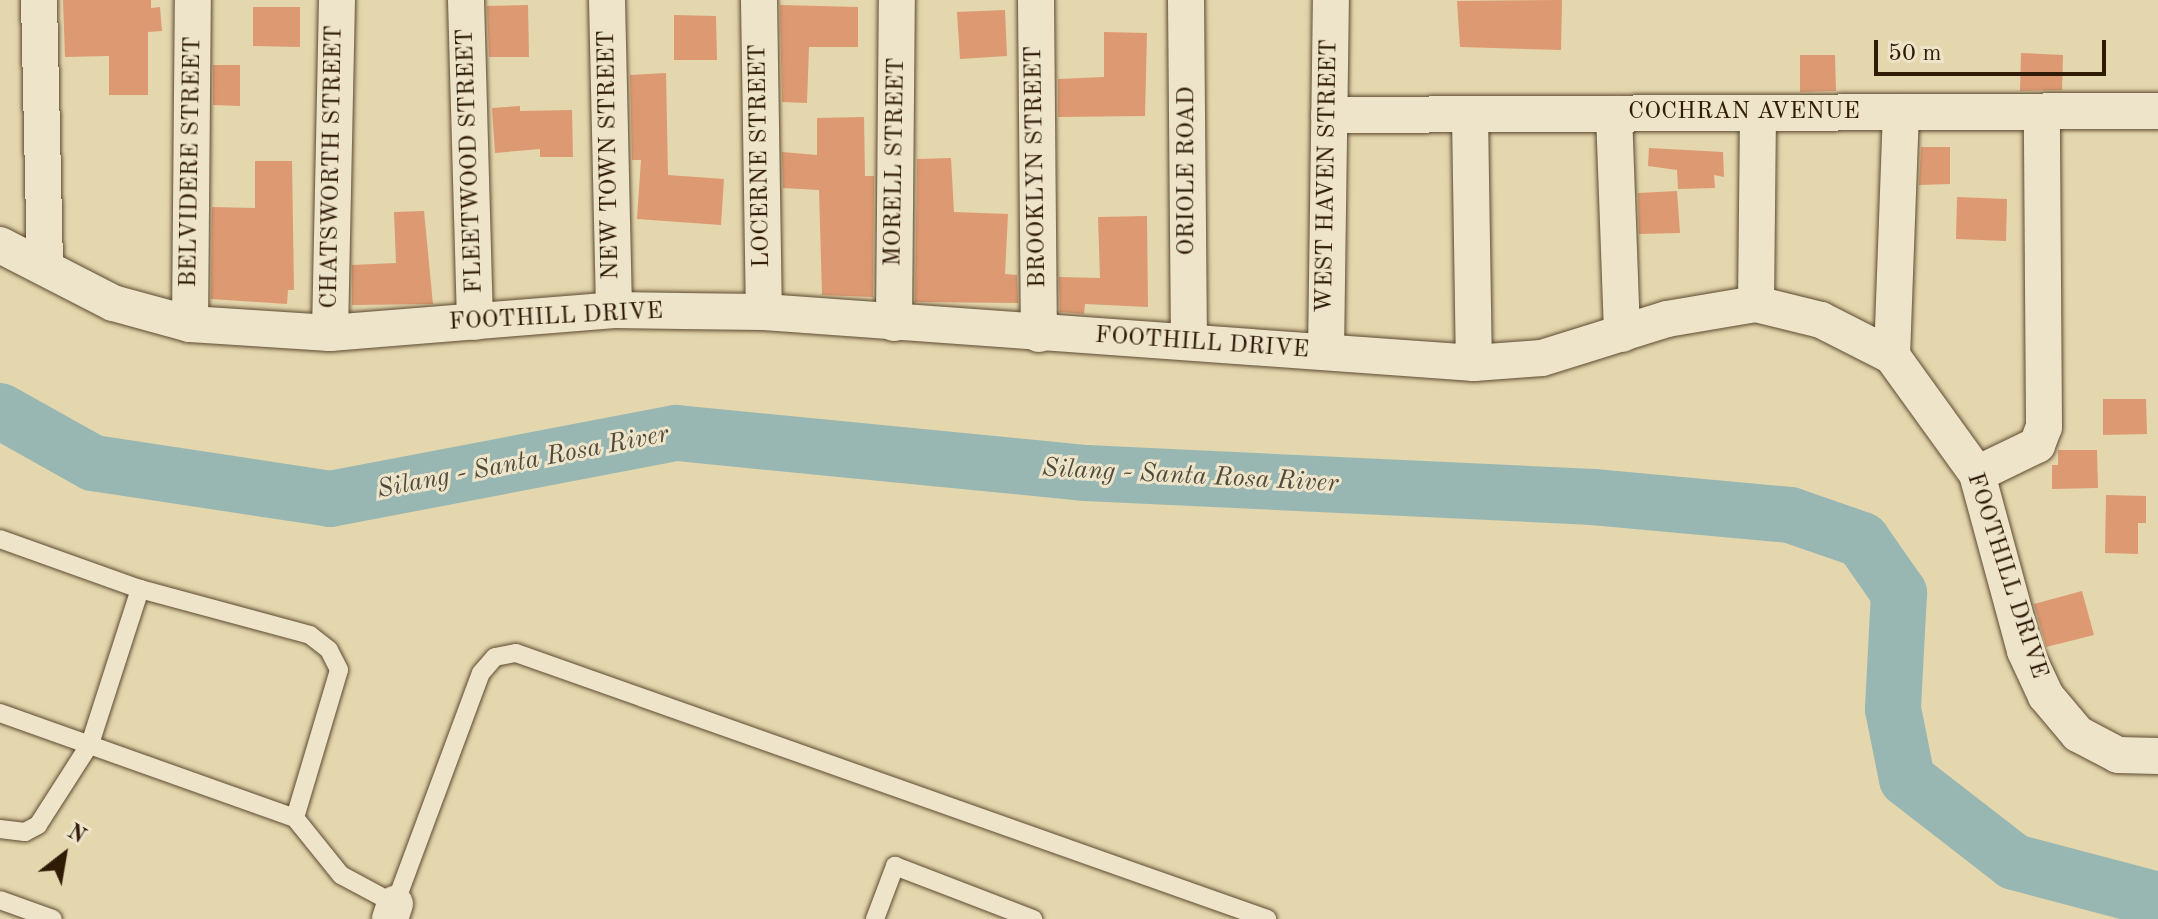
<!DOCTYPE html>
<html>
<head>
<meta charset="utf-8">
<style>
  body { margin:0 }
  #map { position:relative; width:2158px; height:919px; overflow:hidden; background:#e4d6ad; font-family:"Old Standard TT",serif }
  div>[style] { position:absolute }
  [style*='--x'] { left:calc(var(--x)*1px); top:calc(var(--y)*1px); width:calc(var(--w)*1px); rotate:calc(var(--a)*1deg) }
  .river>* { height:56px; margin:-28px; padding:0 28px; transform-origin:28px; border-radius:28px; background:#98b7b2 }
  .building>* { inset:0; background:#dd9a72 }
  .roads { filter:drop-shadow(0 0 2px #5d4a30) drop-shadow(0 0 2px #5d4a30) }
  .lane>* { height:18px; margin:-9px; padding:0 9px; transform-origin:9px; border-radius:9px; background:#ede4ca }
  .street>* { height:36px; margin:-18px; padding:0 18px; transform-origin:18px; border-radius:18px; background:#ede4ca }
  span { translate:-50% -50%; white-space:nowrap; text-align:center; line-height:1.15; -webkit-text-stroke:6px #ede4ca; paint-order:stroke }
  .street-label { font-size:24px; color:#301b07 }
  .water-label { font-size:26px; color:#4f4a3a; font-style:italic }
  .north { position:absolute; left:24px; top:815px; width:80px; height:80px; -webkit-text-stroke:6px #ede4ca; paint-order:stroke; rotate:31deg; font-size:22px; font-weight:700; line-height:32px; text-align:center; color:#301b07 }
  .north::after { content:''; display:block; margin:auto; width:28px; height:36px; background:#301b07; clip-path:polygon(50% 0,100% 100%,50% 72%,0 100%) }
  .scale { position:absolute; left:1874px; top:40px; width:232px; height:36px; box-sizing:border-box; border:4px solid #301b07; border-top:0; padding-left:10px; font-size:24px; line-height:28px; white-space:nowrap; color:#301b07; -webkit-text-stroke:6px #ede4ca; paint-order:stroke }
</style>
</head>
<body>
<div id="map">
  <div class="river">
    <div style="--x:0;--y:411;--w:107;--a:29.2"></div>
    <div style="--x:93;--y:463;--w:240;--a:8.6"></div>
    <div style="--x:330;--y:499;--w:353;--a:-10.8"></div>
    <div style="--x:677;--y:433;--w:411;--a:5.6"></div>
    <div style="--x:1086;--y:473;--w:508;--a:2.71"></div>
    <div style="--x:1593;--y:497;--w:198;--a:5.2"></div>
    <div style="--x:1790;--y:515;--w:76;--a:19.1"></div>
    <div style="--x:1862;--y:540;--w:65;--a:55.1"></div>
    <div style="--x:1899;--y:593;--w:116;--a:93"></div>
    <div style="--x:1893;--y:709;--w:71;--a:78.7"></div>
    <div style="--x:1907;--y:779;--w:135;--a:37.8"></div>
    <div style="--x:2014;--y:862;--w:149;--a:14.8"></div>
  </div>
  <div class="building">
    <div style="clip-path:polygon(63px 0,151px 0,151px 8px,160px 7px,162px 31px,148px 32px,148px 95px,109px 95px,109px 56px,65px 57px)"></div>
    <div style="clip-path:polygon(1562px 0,1561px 50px,1460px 47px,1457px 1px)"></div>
    <div style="clip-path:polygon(528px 5px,529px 57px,489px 57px,487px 6px)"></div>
    <div style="clip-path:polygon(780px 5px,858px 7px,858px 47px,809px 47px,807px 103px,782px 102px)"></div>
    <div style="clip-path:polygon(253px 7px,300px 7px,300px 47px,253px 46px)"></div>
    <div style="clip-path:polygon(1005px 10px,1007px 56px,960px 59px,957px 12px)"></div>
    <div style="clip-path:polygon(674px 15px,716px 16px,717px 60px,674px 60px)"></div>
    <div style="clip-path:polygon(1104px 32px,1147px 33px,1145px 116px,1058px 117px,1058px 79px,1104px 77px)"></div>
    <div style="clip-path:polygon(2021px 53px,2063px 55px,2062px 90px,2020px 91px)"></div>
    <div style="clip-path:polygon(1800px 55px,1835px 55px,1836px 91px,1800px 92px)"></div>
    <div style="clip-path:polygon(213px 65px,240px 65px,240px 106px,213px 105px)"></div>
    <div style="clip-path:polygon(666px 73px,668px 175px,724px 179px,721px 225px,637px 219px,641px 160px,632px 160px,630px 75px)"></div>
    <div style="clip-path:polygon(520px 106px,520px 111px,572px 110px,573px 157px,540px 157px,540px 149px,495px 153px,492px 108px)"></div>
    <div style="clip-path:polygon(864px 117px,865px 176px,874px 176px,873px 297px,822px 295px,819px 190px,783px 188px,782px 152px,817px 155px,817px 118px)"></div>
    <div style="clip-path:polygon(1921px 147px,1950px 147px,1950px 184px,1919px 185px)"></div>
    <div style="clip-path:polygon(1649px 148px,1723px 152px,1724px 177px,1714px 175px,1715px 188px,1678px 189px,1677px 170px,1648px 166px)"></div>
    <div style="clip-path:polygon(951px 158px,954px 212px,1008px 214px,1005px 274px,1017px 275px,1018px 303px,915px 302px,917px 159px)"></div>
    <div style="clip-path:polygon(255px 161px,292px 161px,294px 290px,288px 290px,287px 304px,211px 299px,212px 207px,255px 208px)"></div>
    <div style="clip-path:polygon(1677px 191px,1680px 233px,1639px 234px,1638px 193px)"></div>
    <div style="clip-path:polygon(1957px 197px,2007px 199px,2006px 241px,1956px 239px)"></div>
    <div style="clip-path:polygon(424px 211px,433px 304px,352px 305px,352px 265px,396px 263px,394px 212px)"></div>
    <div style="clip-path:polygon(1147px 216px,1148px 307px,1085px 304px,1084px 314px,1060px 312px,1059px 277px,1100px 278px,1098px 217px)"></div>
    <div style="clip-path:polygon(2103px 399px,2146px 399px,2147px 434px,2103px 435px)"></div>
    <div style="clip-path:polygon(2058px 450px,2097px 450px,2098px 488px,2052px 489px,2052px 465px,2058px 465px)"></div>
    <div style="clip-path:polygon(2106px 495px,2146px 496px,2146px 523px,2138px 523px,2138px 554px,2105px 553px)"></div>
    <div style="clip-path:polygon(2082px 591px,2094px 635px,2046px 647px,2034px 604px)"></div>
  </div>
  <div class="roads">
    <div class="lane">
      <div style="--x:0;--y:539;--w:149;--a:19.7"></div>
      <div style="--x:140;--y:589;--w:176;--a:15.1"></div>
      <div style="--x:310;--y:635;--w:24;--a:38"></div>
      <div style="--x:329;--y:650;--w:22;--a:63"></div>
      <div style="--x:339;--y:670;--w:154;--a:106.6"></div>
      <div style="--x:0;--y:713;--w:313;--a:19.6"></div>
      <div style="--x:295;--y:818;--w:73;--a:51.1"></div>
      <div style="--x:341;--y:875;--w:61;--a:28.2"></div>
      <div style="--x:395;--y:904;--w:246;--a:-69.6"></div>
      <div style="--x:481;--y:673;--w:21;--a:-49"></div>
      <div style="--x:495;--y:657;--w:21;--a:-11"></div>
      <div style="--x:516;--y:653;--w:797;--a:19.5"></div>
      <div style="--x:0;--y:829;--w:25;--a:7"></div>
      <div style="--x:25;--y:832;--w:15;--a:-28"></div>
      <div style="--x:38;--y:825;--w:96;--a:-57.3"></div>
      <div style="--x:90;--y:744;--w:163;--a:-72.1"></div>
      <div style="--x:0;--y:900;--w:56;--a:19.7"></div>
      <div style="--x:875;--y:919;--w:57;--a:-69.3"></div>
      <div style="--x:895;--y:866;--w:148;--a:21"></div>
    </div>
    <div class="street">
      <div style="--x:39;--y:0;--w:267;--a:88.7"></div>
      <div style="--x:466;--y:0;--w:322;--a:88.4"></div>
      <div style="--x:607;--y:0;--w:310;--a:88.7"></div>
      <div style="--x:759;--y:0;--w:312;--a:89.1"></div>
      <div style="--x:1036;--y:0;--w:334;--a:89.5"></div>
      <div style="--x:1186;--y:0;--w:342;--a:89.5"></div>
      <div style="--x:1614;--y:114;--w:220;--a:87.9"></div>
      <div style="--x:1329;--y:115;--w:829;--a:-0.28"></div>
      <div style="--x:1470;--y:115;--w:248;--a:89.1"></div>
      <div style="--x:0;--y:245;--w:127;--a:27.2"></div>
      <div style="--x:113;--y:303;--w:80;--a:15.3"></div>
      <div style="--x:190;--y:324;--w:140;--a:3.7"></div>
      <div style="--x:330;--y:333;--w:285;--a:-4.6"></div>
      <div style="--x:614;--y:310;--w:150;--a:0.8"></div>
      <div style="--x:764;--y:312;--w:712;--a:4.11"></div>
      <div style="--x:1474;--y:363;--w:68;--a:-4.2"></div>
      <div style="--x:1542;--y:358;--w:131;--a:-17.3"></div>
      <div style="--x:1667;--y:319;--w:90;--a:-9.6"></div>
      <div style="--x:1756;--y:304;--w:67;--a:13.8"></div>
      <div style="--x:1821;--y:320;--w:80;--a:26.9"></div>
      <div style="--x:1892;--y:356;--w:145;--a:54.2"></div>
      <div style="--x:1977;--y:474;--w:183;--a:74.8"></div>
      <div style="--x:2025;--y:651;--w:50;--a:65"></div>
      <div style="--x:2046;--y:696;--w:50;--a:49.9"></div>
      <div style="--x:2078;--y:734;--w:45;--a:27.7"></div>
      <div style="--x:2118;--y:755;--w:40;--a:1.4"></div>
      <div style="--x:1756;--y:304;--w:191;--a:-89.4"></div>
      <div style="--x:894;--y:323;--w:323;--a:-89.5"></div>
      <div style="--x:190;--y:324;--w:324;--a:-89.5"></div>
      <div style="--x:330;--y:333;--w:333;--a:-88.8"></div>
      <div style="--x:1326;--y:352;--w:352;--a:-89.2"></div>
      <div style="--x:1892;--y:356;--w:244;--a:-87.9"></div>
      <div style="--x:1977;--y:474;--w:67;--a:-25.8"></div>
      <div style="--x:2037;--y:445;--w:19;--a:-69"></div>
      <div style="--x:2044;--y:427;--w:315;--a:-90.4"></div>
      <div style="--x:390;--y:919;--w:16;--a:-72"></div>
    </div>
  </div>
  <div class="street-label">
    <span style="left:1744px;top:113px">COCHRAN AVENUE</span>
    <span style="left:610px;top:155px;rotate:-91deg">NEW TOWN STREET</span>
    <span style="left:761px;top:156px;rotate:-91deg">LOCERNE STREET</span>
    <span style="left:471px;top:161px;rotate:-92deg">FLEETWOOD STREET</span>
    <span style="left:192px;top:162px;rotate:-89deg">BELVIDERE STREET</span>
    <span style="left:896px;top:162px;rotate:-89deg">MORELL STREET</span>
    <span style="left:333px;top:167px;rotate:-89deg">CHATSWORTH STREET</span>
    <span style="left:1037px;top:167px;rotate:-91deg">BROOKLYN STREET</span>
    <span style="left:1188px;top:171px;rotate:-90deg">ORIOLE ROAD</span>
    <span style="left:1328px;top:176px;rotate:-89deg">WEST HAVEN STREET</span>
    <span style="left:556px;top:318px;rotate:-3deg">FOOTHILL DRIVE</span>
    <span style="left:1202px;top:344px;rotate:4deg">FOOTHILL DRIVE</span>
    <span style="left:2006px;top:576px;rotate:72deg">FOOTHILL DRIVE</span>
  </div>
  <div class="water-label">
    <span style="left:523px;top:463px;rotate:-11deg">Silang - Santa Rosa River</span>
    <span style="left:1190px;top:477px;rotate:3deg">Silang - Santa Rosa River</span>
  </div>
  <div class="north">N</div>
  <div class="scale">50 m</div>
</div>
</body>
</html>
